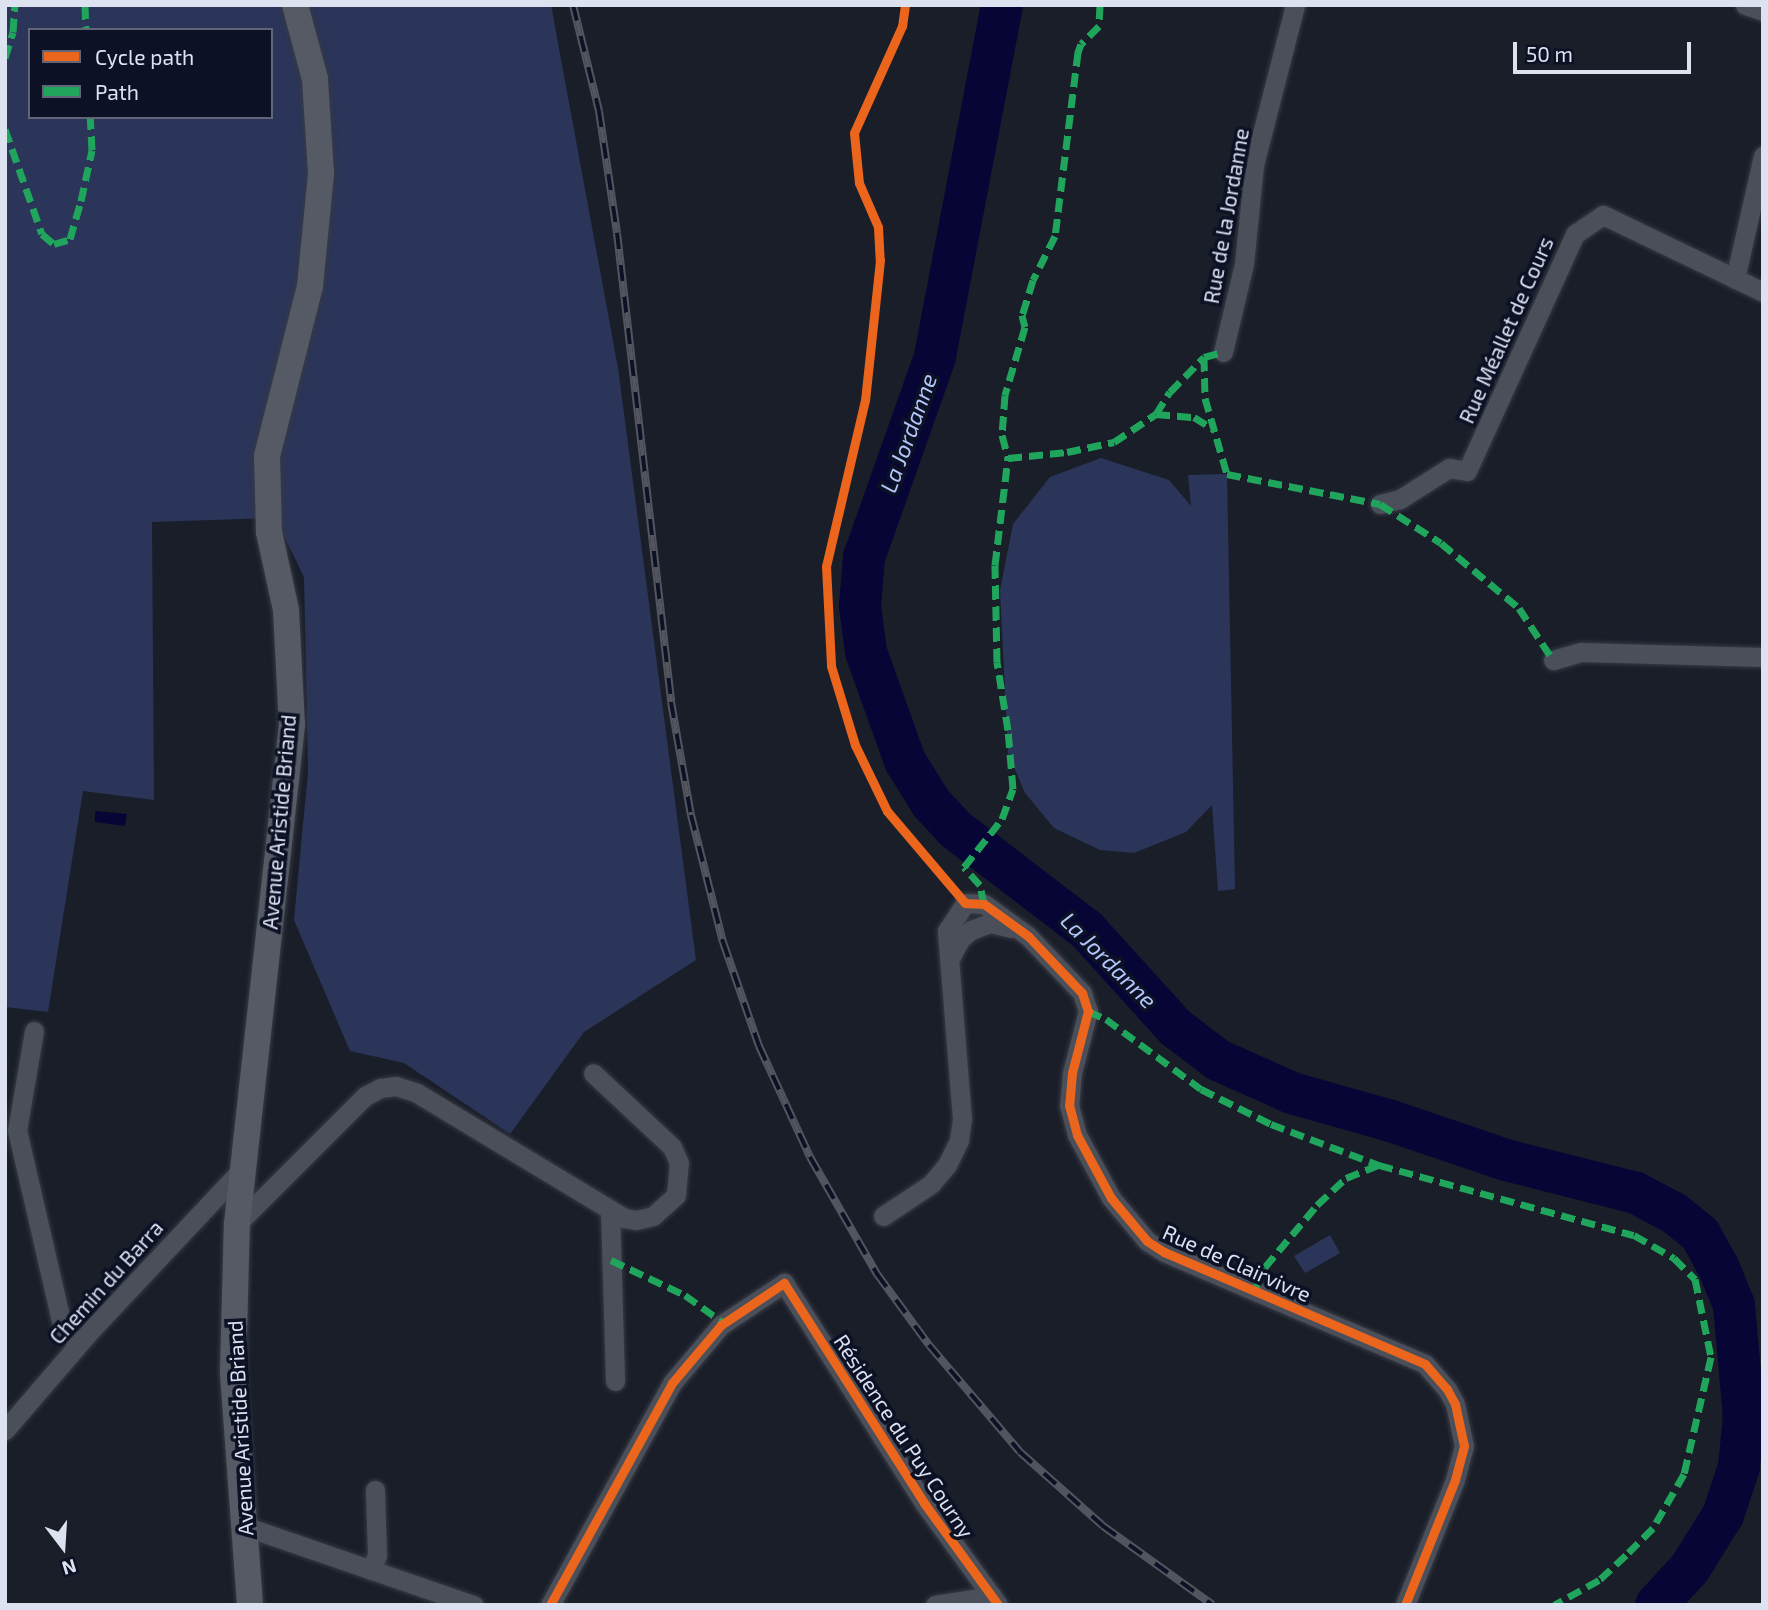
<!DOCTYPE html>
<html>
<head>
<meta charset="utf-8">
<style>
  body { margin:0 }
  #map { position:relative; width:1768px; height:1610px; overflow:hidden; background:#1a1e29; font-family:"Exo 2",sans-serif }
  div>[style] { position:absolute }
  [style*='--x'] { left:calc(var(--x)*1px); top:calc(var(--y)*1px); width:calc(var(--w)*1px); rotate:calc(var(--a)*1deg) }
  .green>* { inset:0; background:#2a3559 }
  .water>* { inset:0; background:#060535 }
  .river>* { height:42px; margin:-21px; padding:0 21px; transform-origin:21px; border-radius:21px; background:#060535 }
  .roads { filter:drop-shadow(0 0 2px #373a43) drop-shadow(0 0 2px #373a43) }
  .minor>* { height:19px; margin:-9.5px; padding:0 9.5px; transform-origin:9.5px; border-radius:9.5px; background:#4b4f59 }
  .secondary>* { height:26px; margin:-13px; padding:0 13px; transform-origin:13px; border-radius:13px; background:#565a65 }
  .rail>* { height:8px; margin-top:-4px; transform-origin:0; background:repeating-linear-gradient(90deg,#0c1125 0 16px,#52555e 0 32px); box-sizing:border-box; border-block:2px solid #52555e }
  .quiet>* { height:7px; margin-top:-3.5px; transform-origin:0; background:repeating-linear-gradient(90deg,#20a55d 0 14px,transparent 0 21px) }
  .cycleway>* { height:9px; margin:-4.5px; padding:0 4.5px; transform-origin:4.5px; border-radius:4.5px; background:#eb651d }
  span { translate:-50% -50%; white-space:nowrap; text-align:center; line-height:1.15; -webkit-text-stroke:7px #0c1125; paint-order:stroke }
  .street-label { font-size:21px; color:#dde2f1 }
  .water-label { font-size:23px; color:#b3c5fa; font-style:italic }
  .frame { position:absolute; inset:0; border:7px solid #dde2f1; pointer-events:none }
  .legend { position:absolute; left:28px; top:28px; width:245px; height:91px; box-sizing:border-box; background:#0c1125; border:2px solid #606577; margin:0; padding:9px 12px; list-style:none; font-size:21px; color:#dde2f1 }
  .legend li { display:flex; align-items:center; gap:14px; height:35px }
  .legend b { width:35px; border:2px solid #606577 }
  .north { position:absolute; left:28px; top:1512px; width:70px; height:70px; -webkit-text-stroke:5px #0c1125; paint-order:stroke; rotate:163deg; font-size:19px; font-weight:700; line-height:28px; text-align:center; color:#dde2f1 }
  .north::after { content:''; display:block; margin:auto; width:24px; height:32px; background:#dde2f1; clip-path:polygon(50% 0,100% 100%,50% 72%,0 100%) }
  .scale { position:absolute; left:1513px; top:42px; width:178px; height:32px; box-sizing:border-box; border:4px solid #dde2f1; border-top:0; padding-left:9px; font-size:21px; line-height:24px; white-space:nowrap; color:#dde2f1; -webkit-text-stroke:5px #0c1125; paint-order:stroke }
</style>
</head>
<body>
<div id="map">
  <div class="green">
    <div style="clip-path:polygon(evenodd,5px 5px,551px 5px,618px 368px,696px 960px,584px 1032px,510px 1134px,404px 1063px,350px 1051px,294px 920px,308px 772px,304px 577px,275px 518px,152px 522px,154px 800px,83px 791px,48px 1012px,5px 1007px,5px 5px,30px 30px,271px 30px,271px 117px,30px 117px,30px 30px)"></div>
    <div style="clip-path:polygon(1101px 458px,1169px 480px,1191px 506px,1188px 475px,1227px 474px,1235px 889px,1218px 891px,1212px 805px,1186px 832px,1134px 853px,1100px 850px,1054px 828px,1025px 793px,1008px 753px,1000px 590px,1013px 524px,1050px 477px)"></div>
    <div style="clip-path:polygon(1330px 1235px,1340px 1253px,1305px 1273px,1294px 1256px)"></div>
  </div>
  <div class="water">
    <div style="clip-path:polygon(95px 811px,127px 814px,125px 826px,95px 822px)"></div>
  </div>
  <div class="river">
    <div style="--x:1002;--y:5;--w:358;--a:100.8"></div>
    <div style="--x:935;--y:357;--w:212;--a:109.5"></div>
    <div style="--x:864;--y:557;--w:49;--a:94.7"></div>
    <div style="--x:860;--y:606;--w:46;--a:82.6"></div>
    <div style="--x:866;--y:652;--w:116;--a:70.3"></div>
    <div style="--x:905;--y:761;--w:49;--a:58.2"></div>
    <div style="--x:931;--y:803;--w:35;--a:47"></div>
    <div style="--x:955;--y:829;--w:166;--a:37.4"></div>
    <div style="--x:1087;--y:930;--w:132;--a:47.8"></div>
    <div style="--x:1176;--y:1028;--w:53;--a:37.3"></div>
    <div style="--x:1218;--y:1060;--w:81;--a:24"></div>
    <div style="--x:1292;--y:1093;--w:103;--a:15.8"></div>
    <div style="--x:1391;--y:1121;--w:121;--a:18.7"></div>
    <div style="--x:1506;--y:1160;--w:134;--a:14.2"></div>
    <div style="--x:1636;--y:1193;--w:43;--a:27.8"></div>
    <div style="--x:1674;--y:1213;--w:33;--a:39"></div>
    <div style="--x:1700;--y:1234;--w:37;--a:61"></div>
    <div style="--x:1718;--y:1266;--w:42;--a:67.7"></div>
    <div style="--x:1734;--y:1305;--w:111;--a:84.9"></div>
    <div style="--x:1744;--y:1416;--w:51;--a:95.6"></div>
    <div style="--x:1739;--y:1467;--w:51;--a:108.4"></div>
    <div style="--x:1723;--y:1515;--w:62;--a:121.9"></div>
    <div style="--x:1690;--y:1568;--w:50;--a:132.6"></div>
  </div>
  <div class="roads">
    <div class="minor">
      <div style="--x:1745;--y:5;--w:19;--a:18"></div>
      <div style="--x:1735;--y:279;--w:126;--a:-77.2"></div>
      <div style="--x:1223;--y:352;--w:90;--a:-76.6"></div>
      <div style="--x:1244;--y:264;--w:100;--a:-84.2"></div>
      <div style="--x:1254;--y:165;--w:165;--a:-75.6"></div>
      <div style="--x:1380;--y:504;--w:21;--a:-14"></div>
      <div style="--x:1400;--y:499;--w:58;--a:-32.3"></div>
      <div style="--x:1449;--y:468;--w:18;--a:9"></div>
      <div style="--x:1467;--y:471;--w:260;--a:-65.5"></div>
      <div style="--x:1575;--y:234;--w:34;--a:-34"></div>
      <div style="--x:1603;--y:215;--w:178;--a:25.7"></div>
      <div style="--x:1553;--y:660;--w:29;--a:-16"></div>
      <div style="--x:1581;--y:652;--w:182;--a:1.6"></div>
      <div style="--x:951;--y:957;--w:20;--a:-63"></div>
      <div style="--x:960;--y:939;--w:14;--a:-39"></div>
      <div style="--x:971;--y:930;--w:20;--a:-20"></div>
      <div style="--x:990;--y:923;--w:22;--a:13"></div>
      <div style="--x:34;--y:1031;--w:100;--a:99.7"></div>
      <div style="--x:17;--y:1130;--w:204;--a:77"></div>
      <div style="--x:63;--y:1329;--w:21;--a:45"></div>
      <div style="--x:610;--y:1210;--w:171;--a:88.3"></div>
      <div style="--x:883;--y:1216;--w:58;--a:-33.7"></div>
      <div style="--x:931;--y:1184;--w:25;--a:-50"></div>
      <div style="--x:947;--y:1165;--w:28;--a:-64"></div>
      <div style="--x:959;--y:1140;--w:21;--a:-82"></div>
      <div style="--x:962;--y:1119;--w:189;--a:-94.6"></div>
      <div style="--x:947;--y:931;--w:33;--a:-57"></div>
      <div style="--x:965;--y:903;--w:19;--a:3"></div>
      <div style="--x:984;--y:904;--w:54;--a:36"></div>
      <div style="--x:1028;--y:936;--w:79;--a:46.5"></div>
      <div style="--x:1082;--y:993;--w:19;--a:72"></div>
      <div style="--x:1088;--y:1011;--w:64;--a:104.5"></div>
      <div style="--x:1072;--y:1073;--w:32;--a:95"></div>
      <div style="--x:1069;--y:1105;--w:31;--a:75"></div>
      <div style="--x:1077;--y:1135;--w:72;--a:61.6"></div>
      <div style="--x:1111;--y:1198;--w:56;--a:50.1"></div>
      <div style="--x:1147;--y:1241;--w:20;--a:33"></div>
      <div style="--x:1164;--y:1252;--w:284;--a:23.2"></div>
      <div style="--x:1425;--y:1364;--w:33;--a:49"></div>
      <div style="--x:1447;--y:1389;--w:17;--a:62"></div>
      <div style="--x:1455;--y:1404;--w:43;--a:77.9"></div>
      <div style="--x:1464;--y:1446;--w:35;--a:105"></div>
      <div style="--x:1455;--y:1480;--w:135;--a:111.8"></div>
      <div style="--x:237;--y:1224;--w:181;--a:-45"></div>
      <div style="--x:365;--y:1096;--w:17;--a:-28"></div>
      <div style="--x:380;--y:1088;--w:16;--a:-7"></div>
      <div style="--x:396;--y:1086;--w:22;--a:18"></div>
      <div style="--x:417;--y:1093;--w:242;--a:31.1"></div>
      <div style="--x:624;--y:1218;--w:12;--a:9"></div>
      <div style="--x:636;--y:1220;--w:17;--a:-13"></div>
      <div style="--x:653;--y:1216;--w:31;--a:-42"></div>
      <div style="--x:676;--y:1195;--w:32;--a:-85"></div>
      <div style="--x:679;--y:1163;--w:17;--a:-114"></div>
      <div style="--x:672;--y:1147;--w:108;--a:-136.9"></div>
      <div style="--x:5;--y:1430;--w:132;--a:-49.3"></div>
      <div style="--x:91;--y:1330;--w:222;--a:-46.8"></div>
      <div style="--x:244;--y:1526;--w:243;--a:19"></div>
      <div style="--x:371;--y:1570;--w:16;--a:-68"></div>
      <div style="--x:377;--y:1555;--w:65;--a:-91.8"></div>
      <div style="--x:550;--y:1605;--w:253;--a:-61.2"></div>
      <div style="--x:672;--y:1383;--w:76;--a:-49.8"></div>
      <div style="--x:721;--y:1325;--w:76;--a:-33.7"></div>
      <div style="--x:784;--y:1283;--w:261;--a:57.5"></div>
      <div style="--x:924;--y:1503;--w:126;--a:54"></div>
      <div style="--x:935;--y:1605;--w:58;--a:-9"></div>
    </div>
    <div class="secondary">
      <div style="--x:250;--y:1605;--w:234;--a:-94.2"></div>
      <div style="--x:233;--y:1372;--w:148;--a:-88.5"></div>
      <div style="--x:237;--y:1224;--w:502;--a:-83.71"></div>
      <div style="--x:292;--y:725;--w:115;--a:-93"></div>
      <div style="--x:286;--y:610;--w:80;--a:-102.3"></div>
      <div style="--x:269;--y:532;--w:76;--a:-91.5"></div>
      <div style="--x:267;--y:456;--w:175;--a:-75.8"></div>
      <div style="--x:310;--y:286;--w:114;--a:-84.4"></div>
      <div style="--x:321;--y:173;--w:94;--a:-93.7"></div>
      <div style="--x:315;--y:79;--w:77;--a:-105.1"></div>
    </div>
  </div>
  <div class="rail">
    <div style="--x:573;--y:5;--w:109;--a:76.2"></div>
    <div style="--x:599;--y:111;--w:123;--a:81.6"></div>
    <div style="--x:617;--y:233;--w:472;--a:83.4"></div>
    <div style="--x:671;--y:702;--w:115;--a:80"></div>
    <div style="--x:691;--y:815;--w:131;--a:75.9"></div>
    <div style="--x:723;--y:942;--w:110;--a:70.9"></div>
    <div style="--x:759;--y:1046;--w:122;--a:65.3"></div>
    <div style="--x:810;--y:1157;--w:135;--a:60.2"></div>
    <div style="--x:877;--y:1274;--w:88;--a:53.8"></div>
    <div style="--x:929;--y:1345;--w:140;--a:49.6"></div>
    <div style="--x:1020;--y:1452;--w:111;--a:41.7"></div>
    <div style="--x:1103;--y:1526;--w:135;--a:35.7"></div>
  </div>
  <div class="quiet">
    <div style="--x:85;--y:5;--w:25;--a:88"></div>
    <div style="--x:1100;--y:5;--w:21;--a:93"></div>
    <div style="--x:1099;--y:26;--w:25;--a:135"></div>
    <div style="--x:1081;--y:44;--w:9;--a:111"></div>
    <div style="--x:1078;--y:52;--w:185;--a:97.1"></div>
    <div style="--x:1055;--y:236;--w:49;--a:116.6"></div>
    <div style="--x:1033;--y:280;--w:37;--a:107"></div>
    <div style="--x:1022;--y:315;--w:12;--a:76"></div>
    <div style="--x:1025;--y:327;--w:71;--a:106.4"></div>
    <div style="--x:1005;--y:395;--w:40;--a:94.3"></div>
    <div style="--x:1002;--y:435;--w:24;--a:75"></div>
    <div style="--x:1008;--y:458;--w:59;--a:-5.8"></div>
    <div style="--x:1067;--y:452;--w:48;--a:-12"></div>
    <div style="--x:1114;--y:442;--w:50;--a:-33.7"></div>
    <div style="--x:1156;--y:414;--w:26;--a:-58"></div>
    <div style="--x:1170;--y:392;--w:49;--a:-45.8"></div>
    <div style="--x:1204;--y:357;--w:20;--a:-15"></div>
    <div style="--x:5;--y:58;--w:27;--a:-73"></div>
    <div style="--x:13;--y:32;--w:27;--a:-86"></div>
    <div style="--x:5;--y:129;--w:111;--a:70.6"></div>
    <div style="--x:42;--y:234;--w:16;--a:40"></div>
    <div style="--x:54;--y:244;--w:17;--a:-17"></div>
    <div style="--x:70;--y:239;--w:40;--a:-74"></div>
    <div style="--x:81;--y:201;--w:52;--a:-77.8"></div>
    <div style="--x:92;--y:150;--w:33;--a:-93"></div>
    <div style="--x:1204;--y:357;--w:41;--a:88.6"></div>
    <div style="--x:1205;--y:398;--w:79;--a:73.9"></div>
    <div style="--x:1227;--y:474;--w:156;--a:11.1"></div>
    <div style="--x:1380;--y:504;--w:72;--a:32.6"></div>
    <div style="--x:1441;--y:543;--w:102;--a:39.8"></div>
    <div style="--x:1519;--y:608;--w:62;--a:56.8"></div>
    <div style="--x:1156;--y:414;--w:38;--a:5"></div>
    <div style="--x:1194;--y:417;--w:25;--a:32"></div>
    <div style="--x:984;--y:904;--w:19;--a:-102"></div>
    <div style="--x:980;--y:885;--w:24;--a:-132"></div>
    <div style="--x:964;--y:867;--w:61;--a:-51.6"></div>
    <div style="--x:1002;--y:819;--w:32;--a:-70"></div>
    <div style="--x:1013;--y:789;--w:59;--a:-94.8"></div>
    <div style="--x:1008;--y:730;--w:69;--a:-99.2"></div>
    <div style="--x:997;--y:662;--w:97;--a:-91.2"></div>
    <div style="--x:995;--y:565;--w:108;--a:-83.1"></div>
    <div style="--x:1088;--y:1011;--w:20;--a:24"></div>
    <div style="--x:1106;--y:1019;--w:118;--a:36.4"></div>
    <div style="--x:1201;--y:1089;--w:78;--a:26.6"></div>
    <div style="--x:1271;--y:1124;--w:116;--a:20.8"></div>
    <div style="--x:1379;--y:1165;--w:264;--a:15.4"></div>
    <div style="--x:1634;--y:1235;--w:46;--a:29.9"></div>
    <div style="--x:1674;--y:1258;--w:30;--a:45"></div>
    <div style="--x:1695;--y:1279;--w:80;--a:78.4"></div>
    <div style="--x:1711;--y:1357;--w:120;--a:103"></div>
    <div style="--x:1684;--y:1474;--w:62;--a:119.9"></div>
    <div style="--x:1653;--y:1528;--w:38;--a:135"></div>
    <div style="--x:1626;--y:1555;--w:37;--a:137"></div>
    <div style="--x:1599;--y:1580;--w:51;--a:150.9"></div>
    <div style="--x:611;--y:1260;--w:82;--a:25.3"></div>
    <div style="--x:685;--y:1295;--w:48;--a:35.7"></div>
    <div style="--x:1254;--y:1291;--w:26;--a:-65"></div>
    <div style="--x:1265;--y:1267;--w:81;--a:-50"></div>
    <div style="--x:1317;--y:1205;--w:40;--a:-43"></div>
    <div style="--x:1346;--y:1178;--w:35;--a:-22"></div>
  </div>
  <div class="cycleway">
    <div style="--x:905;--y:5;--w:21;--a:98"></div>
    <div style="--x:902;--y:26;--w:117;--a:114.2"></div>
    <div style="--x:854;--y:133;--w:50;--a:84.3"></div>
    <div style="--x:859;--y:183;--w:48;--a:66.6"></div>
    <div style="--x:878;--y:227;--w:33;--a:87"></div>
    <div style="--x:880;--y:260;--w:141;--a:96.1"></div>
    <div style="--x:865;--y:400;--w:171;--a:103.2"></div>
    <div style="--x:826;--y:566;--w:100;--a:87.1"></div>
    <div style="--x:831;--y:666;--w:83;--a:73.1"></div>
    <div style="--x:855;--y:745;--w:73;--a:64.1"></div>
    <div style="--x:887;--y:811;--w:121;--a:49.7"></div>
    <div style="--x:965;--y:903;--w:19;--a:3"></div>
    <div style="--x:984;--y:904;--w:54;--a:36"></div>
    <div style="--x:1028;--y:936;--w:79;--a:46.5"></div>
    <div style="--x:1082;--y:993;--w:19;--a:72"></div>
    <div style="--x:1088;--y:1011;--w:64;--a:104.5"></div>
    <div style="--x:1072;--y:1073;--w:32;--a:95"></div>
    <div style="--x:1069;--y:1105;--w:31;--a:75"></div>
    <div style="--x:1077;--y:1135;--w:72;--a:61.6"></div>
    <div style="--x:1111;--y:1198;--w:56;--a:50.1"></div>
    <div style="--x:1147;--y:1241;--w:20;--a:33"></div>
    <div style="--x:1164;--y:1252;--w:284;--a:23.2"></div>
    <div style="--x:1425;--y:1364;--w:33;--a:49"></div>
    <div style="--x:1447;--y:1389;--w:17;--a:62"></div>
    <div style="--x:1455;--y:1404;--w:43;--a:77.9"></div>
    <div style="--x:1464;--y:1446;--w:35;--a:105"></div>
    <div style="--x:1455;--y:1480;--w:135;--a:111.8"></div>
    <div style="--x:550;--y:1605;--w:253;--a:-61.2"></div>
    <div style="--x:672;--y:1383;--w:76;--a:-49.8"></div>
    <div style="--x:721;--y:1325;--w:76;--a:-33.7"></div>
    <div style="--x:784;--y:1283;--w:261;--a:57.5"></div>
    <div style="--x:924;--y:1503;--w:126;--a:54"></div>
  </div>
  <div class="street-label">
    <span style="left:1226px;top:216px;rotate:-80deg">Rue de la Jordanne</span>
    <span style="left:1506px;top:330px;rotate:-66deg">Rue Méallet de Cours</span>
    <span style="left:279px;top:822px;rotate:-85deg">Avenue Aristide Briand</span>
    <span style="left:1237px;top:1263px;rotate:24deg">Rue de Clairvivre</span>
    <span style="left:106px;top:1282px;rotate:-48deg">Chemin du Barra</span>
    <span style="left:240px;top:1428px;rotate:-93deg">Avenue Aristide Briand</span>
    <span style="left:904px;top:1436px;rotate:57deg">Résidence du Puy Courny</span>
  </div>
  <div class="water-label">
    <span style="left:908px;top:433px;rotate:-70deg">La Jordanne</span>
    <span style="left:1109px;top:960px;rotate:45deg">La Jordanne</span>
  </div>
  <div class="frame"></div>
  <ul class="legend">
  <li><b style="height:9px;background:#eb651d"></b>Cycle path</li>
  <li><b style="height:9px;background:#20a55d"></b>Path</li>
  </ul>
  <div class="north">N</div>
  <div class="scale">50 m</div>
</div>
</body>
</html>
